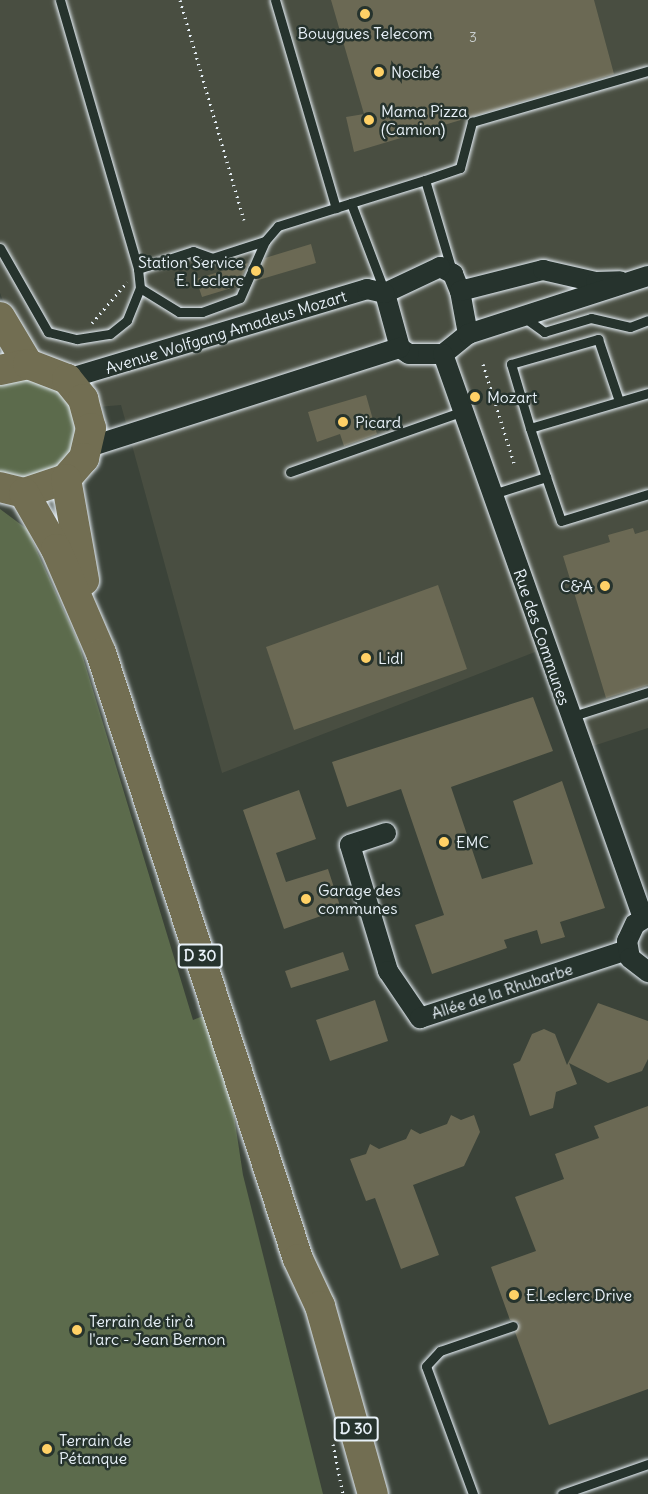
<!DOCTYPE html>
<html>
<head>
<meta charset="utf-8">
<style>
  body { margin:0 }
  #map { position:relative; width:648px; height:1494px; overflow:hidden; background:#3b4339; font-family:Delius,sans-serif }
  div>[style] { position:absolute }
  [style*='--x'] { left:calc(var(--x)*1px); top:calc(var(--y)*1px); width:calc(var(--w)*1px); rotate:calc(var(--a)*1deg) }
  .built>* { inset:0; background:#494e41 }
  .green>* { inset:0; background:#5c6b4c }
  .building>* { inset:0; background:#6b6954 }
  .path>* { height:3px; margin-top:-1.5px; transform-origin:0; background:repeating-linear-gradient(90deg,#e8f1f8 0 1.5px,transparent 0 6px) }
  .roads { filter:drop-shadow(0 0 2px #e8f1f8) drop-shadow(0 0 2px #e8f1f8) }
  .lane>* { height:9px; margin:-4.5px; padding:0 4.5px; transform-origin:4.5px; border-radius:4.5px; background:#26332d }
  .street>* { height:20px; margin:-10px; padding:0 10px; transform-origin:10px; border-radius:10px; background:#26332d }
  .primary>* { height:30px; margin:-15px; padding:0 15px; transform-origin:15px; border-radius:15px; background:#726e52 }
  .dots>* { width:16px; height:16px; translate:-50% -50%; box-sizing:border-box; border:3px solid #26332d; border-radius:50% }
  span { translate:-50% -50%; white-space:nowrap; text-align:center; line-height:1.15; -webkit-text-stroke:5px #26332d; paint-order:stroke }
  .number-label { font-size:14px; color:#c9cfcf }
  .number-label span { -webkit-text-stroke-width:0 }
  .shield-label span { padding:2px 4px; background:#26332d; border:2px solid; border-radius:4px; -webkit-text-stroke-width:0 }
  .shield-label { font-size:15px; color:#e8f1f8; font-weight:700 }
  .poi-label { font-size:16px; color:#e8f1f8 }
  .left { translate:0 -50%; text-align:left }
  .right { translate:-100% -50%; text-align:right }
  .street-label { font-size:16px; color:#e8f1f8 }
</style>
</head>
<body>
<div id="map">
  <div class="built">
    <div style="clip-path:polygon(0 0,648px 0,648px 728px,584px 749px,535px 652px,222px 773px,121px 405px,86px 408px,28px 364px,0 293px)"></div>
  </div>
  <div class="green">
    <div style="clip-path:polygon(20px 377px,58px 386px,78px 420px,75px 447px,59px 469px,34px 479px,0 472px,0 384px)"></div>
    <div style="clip-path:polygon(0 509px,27px 529px,79px 644px,193px 1020px,218px 1010px,243px 1175px,323px 1494px,0 1494px)"></div>
  </div>
  <div class="building">
    <div style="clip-path:polygon(331px 0,594px 0,614px 74px,354px 152px,346px 117px,364px 114px)"></div>
    <div style="clip-path:polygon(311px 244px,316px 263px,255px 281px,265px 258px)"></div>
    <div style="clip-path:polygon(248px 263px,238px 286px,202px 297px,196px 279px)"></div>
    <div style="clip-path:polygon(366px 395px,377px 434px,344px 446px,340px 434px,317px 442px,308px 412px)"></div>
    <div style="clip-path:polygon(633px 528px,635px 534px,648px 530px,648px 685px,606px 698px,563px 556px,610px 542px,608px 535px)"></div>
    <div style="clip-path:polygon(438px 585px,467px 669px,294px 730px,266px 647px)"></div>
    <div style="clip-path:polygon(533px 697px,553px 751px,451px 787px,482px 879px,533px 864px,513px 801px,562px 781px,605px 908px,560px 922px,565px 937px,541px 944px,537px 930px,504px 940px,507px 948px,432px 974px,415px 925px,444px 915px,401px 789px,347px 807px,332px 762px)"></div>
    <div style="clip-path:polygon(299px 790px,316px 839px,276px 853px,286px 882px,328px 869px,341px 909px,284px 929px,243px 810px)"></div>
    <div style="clip-path:polygon(343px 952px,349px 970px,291px 988px,285px 971px)"></div>
    <div style="clip-path:polygon(375px 1000px,388px 1041px,330px 1061px,316px 1020px)"></div>
    <div style="clip-path:polygon(598px 1003px,648px 1021px,648px 1059px,642px 1071px,608px 1083px,569px 1063px,577px 1084px,556px 1092px,553px 1108px,530px 1116px,513px 1064px,520px 1061px,532px 1034px,544px 1029px,555px 1034px,567px 1065px)"></div>
    <div style="clip-path:polygon(648px 1106px,648px 1389px,549px 1425px,515px 1332px,519px 1323px,510px 1320px,491px 1267px,536px 1251px,515px 1197px,564px 1179px,555px 1154px,599px 1138px,594px 1126px)"></div>
    <div style="clip-path:polygon(451px 1115px,461px 1120px,474px 1115px,480px 1132px,464px 1166px,413px 1185px,439px 1255px,401px 1269px,375px 1198px,366px 1201px,350px 1159px,366px 1154px,370px 1144px,379px 1149px,406px 1139px,411px 1129px,420px 1134px,447px 1124px)"></div>
  </div>
  <div class="path">
    <div style="--x:180;--y:0;--w:229;--a:73.8"></div>
    <div style="--x:92;--y:323;--w:54;--a:-49.5"></div>
    <div style="--x:483;--y:364;--w:107;--a:72.6"></div>
    <div style="--x:333;--y:1444;--w:51;--a:78.7"></div>
  </div>
  <div class="roads">
    <div class="lane">
      <div style="--x:60;--y:0;--w:280;--a:73.8"></div>
      <div style="--x:138;--y:269;--w:58;--a:-18.1"></div>
      <div style="--x:193;--y:251;--w:20;--a:20"></div>
      <div style="--x:212;--y:258;--w:56;--a:-17.8"></div>
      <div style="--x:265;--y:241;--w:20;--a:-49"></div>
      <div style="--x:278;--y:226;--w:77;--a:-17.5"></div>
      <div style="--x:275;--y:0;--w:217;--a:73.7"></div>
      <div style="--x:425;--y:180;--w:37;--a:-19"></div>
      <div style="--x:460;--y:168;--w:48;--a:-75.4"></div>
      <div style="--x:472;--y:122;--w:183;--a:-16.2"></div>
      <div style="--x:0;--y:248;--w:97;--a:60.3"></div>
      <div style="--x:48;--y:332;--w:30;--a:14"></div>
      <div style="--x:77;--y:339;--w:33;--a:-9"></div>
      <div style="--x:110;--y:334;--w:22;--a:-39"></div>
      <div style="--x:127;--y:320;--w:35;--a:-68"></div>
      <div style="--x:140;--y:288;--w:19;--a:-96"></div>
      <div style="--x:140;--y:288;--w:46;--a:31.6"></div>
      <div style="--x:179;--y:312;--w:23;--a:0"></div>
      <div style="--x:202;--y:312;--w:40;--a:-20.2"></div>
      <div style="--x:240;--y:298;--w:62;--a:-66.3"></div>
      <div style="--x:384;--y:290;--w:93;--a:-110.8"></div>
      <div style="--x:351;--y:203;--w:77;--a:-17.3"></div>
      <div style="--x:425;--y:180;--w:95;--a:73.5"></div>
      <div style="--x:525;--y:318;--w:24;--a:36"></div>
      <div style="--x:544;--y:332;--w:49;--a:-16.6"></div>
      <div style="--x:591;--y:318;--w:40;--a:13"></div>
      <div style="--x:630;--y:327;--w:19;--a:-21"></div>
      <div style="--x:530;--y:428;--w:67;--a:-106.5"></div>
      <div style="--x:511;--y:364;--w:91;--a:-16"></div>
      <div style="--x:598;--y:339;--w:65;--a:71.3"></div>
      <div style="--x:290;--y:472;--w:183;--a:-19.4"></div>
      <div style="--x:546;--y:477;--w:46;--a:71.2"></div>
      <div style="--x:561;--y:521;--w:91;--a:-17.2"></div>
      <div style="--x:493;--y:494;--w:56;--a:-17.8"></div>
      <div style="--x:546;--y:477;--w:52;--a:-108.1"></div>
      <div style="--x:530;--y:428;--w:123;--a:-16.5"></div>
      <div style="--x:570;--y:717;--w:82;--a:-17.8"></div>
      <div style="--x:473;--y:1494;--w:136;--a:-110.2"></div>
      <div style="--x:426;--y:1366;--w:21;--a:-47"></div>
      <div style="--x:440;--y:1351;--w:77;--a:-18.9"></div>
      <div style="--x:562;--y:1494;--w:91;--a:-19.2"></div>
    </div>
    <div class="street">
      <div style="--x:440;--y:267;--w:15;--a:28"></div>
      <div style="--x:453;--y:274;--w:18;--a:68"></div>
      <div style="--x:460;--y:291;--w:44;--a:79.5"></div>
      <div style="--x:468;--y:334;--w:32;--a:141"></div>
      <div style="--x:443;--y:354;--w:34;--a:180"></div>
      <div style="--x:409;--y:354;--w:11;--a:-146"></div>
      <div style="--x:400;--y:348;--w:57;--a:-105.3"></div>
      <div style="--x:385;--y:293;--w:61;--a:-25.3"></div>
      <div style="--x:460;--y:291;--w:86;--a:-14.2"></div>
      <div style="--x:543;--y:270;--w:54;--a:12.8"></div>
      <div style="--x:596;--y:282;--w:24;--a:-2"></div>
      <div style="--x:468;--y:334;--w:189;--a:-17.9"></div>
      <div style="--x:443;--y:354;--w:598;--a:70.47"></div>
      <div style="--x:67;--y:379;--w:313;--a:-16.7"></div>
      <div style="--x:367;--y:289;--w:18;--a:13"></div>
      <div style="--x:89;--y:447;--w:326;--a:-17.7"></div>
      <div style="--x:386;--y:833;--w:38;--a:162"></div>
      <div style="--x:350;--y:845;--w:132;--a:73.2"></div>
      <div style="--x:388;--y:971;--w:57;--a:55.8"></div>
      <div style="--x:420;--y:1018;--w:218;--a:-18.2"></div>
      <div style="--x:648;--y:916;--w:15;--a:148"></div>
      <div style="--x:635;--y:924;--w:19;--a:115"></div>
      <div style="--x:627;--y:941;--w:17;--a:80"></div>
      <div style="--x:630;--y:958;--w:23;--a:38"></div>
    </div>
    <div class="primary">
      <div style="--x:0;--y:317;--w:55;--a:59.2"></div>
      <div style="--x:0;--y:370;--w:29;--a:-12"></div>
      <div style="--x:28;--y:364;--w:42;--a:21"></div>
      <div style="--x:67;--y:379;--w:26;--a:51"></div>
      <div style="--x:83;--y:399;--w:30;--a:75"></div>
      <div style="--x:91;--y:428;--w:31;--a:103"></div>
      <div style="--x:84;--y:458;--w:28;--a:131"></div>
      <div style="--x:66;--y:479;--w:44;--a:161.6"></div>
      <div style="--x:24;--y:493;--w:25;--a:-166"></div>
      <div style="--x:66;--y:479;--w:103;--a:79.9"></div>
      <div style="--x:24;--y:493;--w:64;--a:60.3"></div>
      <div style="--x:56;--y:549;--w:113;--a:66.6"></div>
      <div style="--x:101;--y:653;--w:637;--a:71.99"></div>
      <div style="--x:298;--y:1259;--w:52;--a:64.9"></div>
      <div style="--x:320;--y:1306;--w:195;--a:74.3"></div>
    </div>
  </div>
  <div class="dots">
    <div style="left:365px;top:14px;background:#ffd166"></div>
    <div style="left:379px;top:72px;background:#ffd166"></div>
    <div style="left:369px;top:120px;background:#ffd166"></div>
    <div style="left:256px;top:271px;background:#ffd166"></div>
    <div style="left:475px;top:397px;background:#ffd166"></div>
    <div style="left:343px;top:422px;background:#ffd166"></div>
    <div style="left:605px;top:586px;background:#ffd166"></div>
    <div style="left:366px;top:658px;background:#ffd166"></div>
    <div style="left:444px;top:842px;background:#ffd166"></div>
    <div style="left:306px;top:899px;background:#ffd166"></div>
    <div style="left:514px;top:1295px;background:#ffd166"></div>
    <div style="left:77px;top:1330px;background:#ffd166"></div>
    <div style="left:47px;top:1449px;background:#ffd166"></div>
  </div>
  <div class="number-label">
    <span style="left:473px;top:37px">3</span>
  </div>
  <div class="shield-label">
    <span style="left:200px;top:956px">D 30</span>
    <span style="left:356px;top:1429px">D 30</span>
  </div>
  <div class="poi-label">
    <span style="left:365px;top:33px">Bouygues Telecom</span>
    <span class="left" style="left:391px;top:72px">Nocibé</span>
    <span class="left" style="left:381px;top:120px">Mama Pizza<br>(Camion)</span>
    <span class="right" style="left:244px;top:271px">Station Service<br>E. Leclerc</span>
    <span class="left" style="left:487px;top:397px">Mozart</span>
    <span class="left" style="left:355px;top:422px">Picard</span>
    <span class="right" style="left:593px;top:586px">C&amp;A</span>
    <span class="left" style="left:378px;top:658px">Lidl</span>
    <span class="left" style="left:456px;top:842px">EMC</span>
    <span class="left" style="left:318px;top:899px">Garage des<br>communes</span>
    <span class="left" style="left:526px;top:1295px">E.Leclerc Drive</span>
    <span class="left" style="left:89px;top:1330px">Terrain de tir à<br>l'arc - Jean Bernon</span>
    <span class="left" style="left:59px;top:1449px">Terrain de<br>Pétanque</span>
  </div>
  <div class="street-label">
    <span style="left:226px;top:332px;rotate:-17deg">Avenue Wolfgang Amadeus Mozart</span>
    <span style="left:542px;top:637px;rotate:71deg">Rue des Communes</span>
    <span style="left:502px;top:991px;rotate:-18deg">Allée de la Rhubarbe</span>
  </div>
</div>
</body>
</html>
